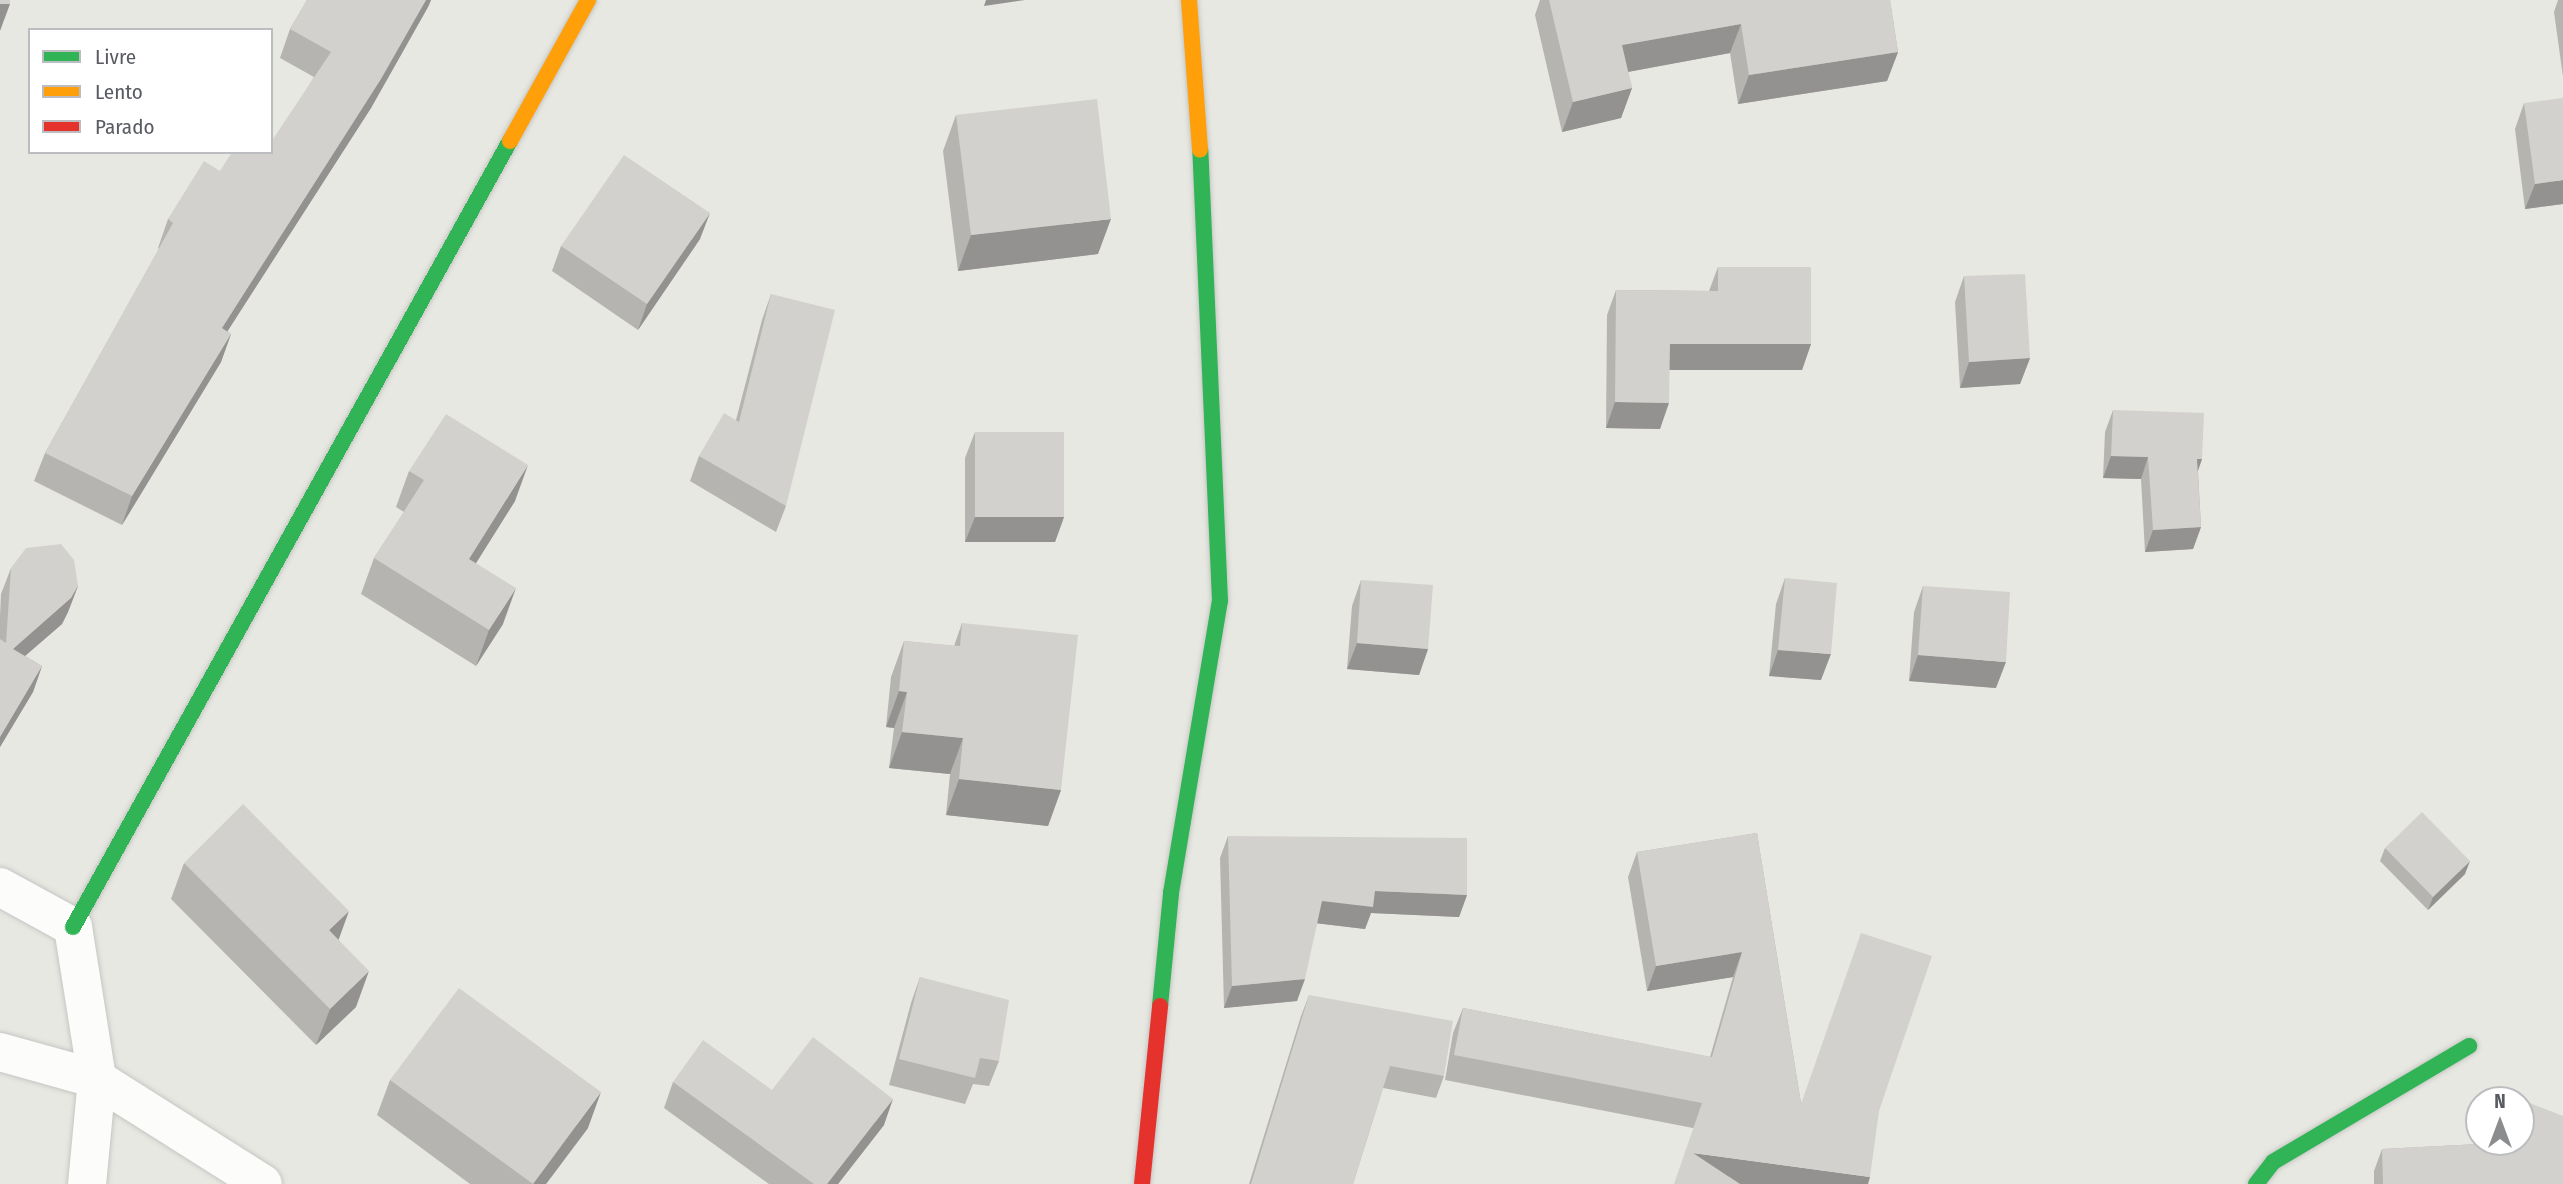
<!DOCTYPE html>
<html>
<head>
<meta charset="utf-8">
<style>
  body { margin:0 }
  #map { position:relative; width:2563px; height:1184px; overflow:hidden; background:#e8e8e2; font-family:"Fira Sans Condensed",sans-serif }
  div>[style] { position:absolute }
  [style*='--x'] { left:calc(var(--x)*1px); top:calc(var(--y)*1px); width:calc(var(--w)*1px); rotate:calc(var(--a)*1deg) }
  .roads { filter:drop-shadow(0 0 2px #c5c6c4) drop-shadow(0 0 2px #c5c6c4) }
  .street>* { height:38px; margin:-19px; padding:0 19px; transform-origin:19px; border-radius:19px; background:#fcfcfb }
  .fast>* { height:16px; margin:-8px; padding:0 8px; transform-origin:8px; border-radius:8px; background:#30b455 }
  .slow>* { height:16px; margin:-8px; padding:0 8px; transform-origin:8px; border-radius:8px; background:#ff9f0a }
  .jam>* { height:16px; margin:-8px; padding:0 8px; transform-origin:8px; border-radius:8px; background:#e5322d }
  .wall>* { inset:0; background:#b5b4b0 }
  .shaded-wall>* { inset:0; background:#939290 }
  .building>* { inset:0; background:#d2d1cd }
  span { translate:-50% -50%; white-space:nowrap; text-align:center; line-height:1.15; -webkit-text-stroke:5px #fff; paint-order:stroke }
  .legend { position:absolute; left:28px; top:28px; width:245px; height:126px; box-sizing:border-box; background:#fff; border:2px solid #bcbdc0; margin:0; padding:9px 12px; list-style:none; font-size:21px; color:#585b61 }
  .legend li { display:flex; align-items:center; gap:14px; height:35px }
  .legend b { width:35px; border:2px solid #bcbdc0 }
  .north { position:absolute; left:2465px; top:1086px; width:70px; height:70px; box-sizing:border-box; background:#fff; border:2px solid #bcbdc0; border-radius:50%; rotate:0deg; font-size:19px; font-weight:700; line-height:28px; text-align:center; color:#585b61 }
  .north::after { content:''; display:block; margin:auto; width:24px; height:32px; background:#8a8c8e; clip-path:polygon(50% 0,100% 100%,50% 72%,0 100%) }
</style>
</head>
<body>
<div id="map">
  <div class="roads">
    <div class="street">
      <div style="--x:0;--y:887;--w:83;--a:28.7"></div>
      <div style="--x:73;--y:927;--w:154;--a:81"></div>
      <div style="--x:97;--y:1079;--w:196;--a:32.3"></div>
      <div style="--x:0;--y:1052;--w:101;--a:15.6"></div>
      <div style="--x:97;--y:1079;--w:105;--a:95.4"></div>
    </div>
    <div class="fast">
      <div style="--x:73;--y:927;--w:899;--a:-60.93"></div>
      <div style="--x:1160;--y:1006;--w:114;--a:-84.4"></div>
      <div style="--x:1171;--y:893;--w:296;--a:-80.5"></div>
      <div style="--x:1220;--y:601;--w:451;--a:-92.5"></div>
      <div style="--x:2256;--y:1184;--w:28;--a:-52"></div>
      <div style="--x:2273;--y:1162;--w:228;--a:-30.6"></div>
    </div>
    <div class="slow">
      <div style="--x:1189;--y:0;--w:150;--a:85.8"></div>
      <div style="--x:510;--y:141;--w:161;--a:-61"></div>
    </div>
    <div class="jam">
      <div style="--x:1142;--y:1184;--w:179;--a:-84.2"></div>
    </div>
  </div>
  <div class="wall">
    <div style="clip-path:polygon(307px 0,431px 0,428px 7px,371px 108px,227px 331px,231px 334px,221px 362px,122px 525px,34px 481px,45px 453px,159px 249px,158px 248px,168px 219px,220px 171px,271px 152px,314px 77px,280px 58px,290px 29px)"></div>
    <div style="clip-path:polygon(1540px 0,1890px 0,1898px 52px,1887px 81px,1738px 104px,1730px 53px,1628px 72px,1632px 88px,1621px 118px,1562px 132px,1535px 15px)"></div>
    <div style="clip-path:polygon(2558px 0,2563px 0,2563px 77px,2554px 12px)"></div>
    <div style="clip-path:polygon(2524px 103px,2563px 204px,2525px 209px,2515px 129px)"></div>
    <div style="clip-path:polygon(956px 115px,1098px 254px,958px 271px,943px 151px)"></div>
    <div style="clip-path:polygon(700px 239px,638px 330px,552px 271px,561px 246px)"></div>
    <div style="clip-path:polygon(1718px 267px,1811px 344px,1802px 370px,1669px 370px,1660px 429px,1606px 428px,1607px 315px,1616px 290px,1709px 291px)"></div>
    <div style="clip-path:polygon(1964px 276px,2030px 358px,2020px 384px,1960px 388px,1955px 302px)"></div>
    <div style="clip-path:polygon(771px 294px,786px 506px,776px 532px,690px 481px,699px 456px,736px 420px,762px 320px)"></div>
    <div style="clip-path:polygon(2113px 410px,2202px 459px,2198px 471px,2201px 527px,2193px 549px,2145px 552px,2141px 479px,2103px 478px,2105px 432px)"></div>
    <div style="clip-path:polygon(975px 432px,1064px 517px,1055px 542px,965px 542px,965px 458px)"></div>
    <div style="clip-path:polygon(409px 471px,515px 501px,476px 563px,503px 624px,476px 666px,361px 594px,374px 558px,404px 512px,396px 507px)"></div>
    <div style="clip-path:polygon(11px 568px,78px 586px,68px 612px,62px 624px,25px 656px,42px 666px,33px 692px,0 747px,0 616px,1px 594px)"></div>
    <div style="clip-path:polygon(1785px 578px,1821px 680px,1769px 676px,1776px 604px)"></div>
    <div style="clip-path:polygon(1361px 580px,1428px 649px,1419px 675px,1347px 669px,1352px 606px)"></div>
    <div style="clip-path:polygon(1923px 586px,1996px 688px,1909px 681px,1914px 612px)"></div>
    <div style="clip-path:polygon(962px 623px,1061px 790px,1048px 826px,946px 815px,950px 774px,889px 768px,894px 728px,886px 727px,891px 677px,904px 641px,954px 646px)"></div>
    <div style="clip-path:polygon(1757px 833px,1801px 1103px,1879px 1111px,1693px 1128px,1445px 1080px,1453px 1033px,1463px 1008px,1710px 1057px,1733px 977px,1647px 991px,1628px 877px,1637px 852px)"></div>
    <div style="clip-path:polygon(1228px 836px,1467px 895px,1459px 917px,1371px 913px,1365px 929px,1317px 923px,1297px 1001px,1224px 1008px,1220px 858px)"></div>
    <div style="clip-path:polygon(2385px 848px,2465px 874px,2428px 910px,2380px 861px)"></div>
    <div style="clip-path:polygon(184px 863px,338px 940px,356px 1007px,316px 1045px,171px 899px)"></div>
    <div style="clip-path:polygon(920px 977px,999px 1061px,989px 1086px,973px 1084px,965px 1104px,889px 1085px,911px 1003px)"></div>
    <div style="clip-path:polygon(1309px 995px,1444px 1076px,1436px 1098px,1383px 1088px,1353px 1184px,1249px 1184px,1301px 1016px)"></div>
    <div style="clip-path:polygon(390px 1080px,588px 1128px,546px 1184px,470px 1184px,377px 1115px)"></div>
    <div style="clip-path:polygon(673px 1082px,772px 1090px,884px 1125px,838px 1184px,769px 1184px,664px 1108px)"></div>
    <div style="clip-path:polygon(2479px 1144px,2563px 1184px,2374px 1184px,2374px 1171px,2382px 1149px)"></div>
  </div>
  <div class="shaded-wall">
    <div style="clip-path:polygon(426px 0,431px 0,428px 7px,371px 108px,211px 357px,222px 328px)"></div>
    <div style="clip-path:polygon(986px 0,1025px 0,984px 6px)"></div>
    <div style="clip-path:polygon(0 4px,10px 4px,0 31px)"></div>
    <div style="clip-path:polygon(1741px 24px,1730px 53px,1611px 75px,1622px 45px)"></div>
    <div style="clip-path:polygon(1898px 52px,1887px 81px,1738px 104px,1749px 75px)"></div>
    <div style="clip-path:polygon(1632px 88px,1621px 118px,1562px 132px,1573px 102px)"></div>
    <div style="clip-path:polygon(2563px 180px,2563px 204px,2525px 209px,2535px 184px)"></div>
    <div style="clip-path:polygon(710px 213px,700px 239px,638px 330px,647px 304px)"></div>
    <div style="clip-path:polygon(1111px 219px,1098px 254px,958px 271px,971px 235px)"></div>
    <div style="clip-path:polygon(231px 334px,221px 362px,122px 525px,132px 496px)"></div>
    <div style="clip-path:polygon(1670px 344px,1811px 344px,1802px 370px,1660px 370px)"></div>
    <div style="clip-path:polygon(2030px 358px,2020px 384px,1960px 388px,1969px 362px)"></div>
    <div style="clip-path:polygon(1615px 402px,1669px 403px,1660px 429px,1606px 428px)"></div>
    <div style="clip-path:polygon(2111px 456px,2148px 457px,2141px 479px,2103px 478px)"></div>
    <div style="clip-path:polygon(2197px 459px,2202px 459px,2194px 481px)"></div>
    <div style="clip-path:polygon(528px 465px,515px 501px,456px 595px,469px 559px)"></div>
    <div style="clip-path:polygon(975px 517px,1064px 517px,1055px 542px,965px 542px)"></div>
    <div style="clip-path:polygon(2201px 527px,2193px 549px,2145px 552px,2153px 530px)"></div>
    <div style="clip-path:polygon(78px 586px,68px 612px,62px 624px,3px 675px,13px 649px)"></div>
    <div style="clip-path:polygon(516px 588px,503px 624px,476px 666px,489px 630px)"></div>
    <div style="clip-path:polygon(1357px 643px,1428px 649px,1419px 675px,1347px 669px)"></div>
    <div style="clip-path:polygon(1778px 650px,1831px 654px,1821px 680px,1769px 676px)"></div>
    <div style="clip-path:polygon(1918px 655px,2006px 662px,1996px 688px,1909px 681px)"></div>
    <div style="clip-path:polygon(42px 666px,33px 692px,0 747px,0 737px)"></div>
    <div style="clip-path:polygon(899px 691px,907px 692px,894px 728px,886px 727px)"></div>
    <div style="clip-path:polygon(902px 732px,963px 738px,950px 774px,889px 768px)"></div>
    <div style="clip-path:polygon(959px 779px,1061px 790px,1048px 826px,946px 815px)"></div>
    <div style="clip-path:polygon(2470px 861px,2465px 874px,2428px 910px,2433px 897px)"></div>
    <div style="clip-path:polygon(1375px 891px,1467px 895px,1459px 917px,1371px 913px,1365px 929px,1314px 923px,1322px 901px)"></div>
    <div style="clip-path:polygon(349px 911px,336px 947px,329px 930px)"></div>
    <div style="clip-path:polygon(1742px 952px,1733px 977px,1647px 991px,1656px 966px)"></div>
    <div style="clip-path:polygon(369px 971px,356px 1007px,316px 1045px,330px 1009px)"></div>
    <div style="clip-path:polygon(1305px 979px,1297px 1001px,1224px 1008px,1232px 986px)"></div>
    <div style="clip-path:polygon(601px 1092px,588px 1128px,546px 1184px,533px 1184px)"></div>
    <div style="clip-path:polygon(893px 1099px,884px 1125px,838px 1184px,827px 1184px)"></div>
    <div style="clip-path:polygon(1693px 1153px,1870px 1177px,1868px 1184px,1726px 1184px)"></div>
  </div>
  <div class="building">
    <div style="clip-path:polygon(0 0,10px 0,10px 4px,0 4px)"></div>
    <div style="clip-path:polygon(307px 0,426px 0,381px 79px,222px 328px,231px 334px,132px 496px,45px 453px,173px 223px,168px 219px,204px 161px,220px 171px,232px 152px,271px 152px,271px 142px,331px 52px,290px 29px)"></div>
    <div style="clip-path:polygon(1549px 0,1890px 0,1898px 52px,1749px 75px,1741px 24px,1622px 45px,1632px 88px,1573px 102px)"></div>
    <div style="clip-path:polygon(2563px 98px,2563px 180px,2535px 184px,2524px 103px)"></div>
    <div style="clip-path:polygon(1097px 99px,1111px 219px,971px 235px,956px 115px)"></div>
    <div style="clip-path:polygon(624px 155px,710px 213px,647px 304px,561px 246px)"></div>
    <div style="clip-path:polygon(1718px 267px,1811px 267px,1811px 344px,1670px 344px,1669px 403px,1615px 402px,1616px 290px,1718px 291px)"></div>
    <div style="clip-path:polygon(2025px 274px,2030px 358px,1969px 362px,1964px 276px)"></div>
    <div style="clip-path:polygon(771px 294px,835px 310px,786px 506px,699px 456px,724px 413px,739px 422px)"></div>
    <div style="clip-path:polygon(2113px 410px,2204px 413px,2202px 459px,2197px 459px,2201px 527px,2153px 530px,2148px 457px,2111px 456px)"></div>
    <div style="clip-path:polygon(446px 414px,528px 465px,469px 559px,516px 588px,489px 630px,374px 558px,424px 480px,409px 471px)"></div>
    <div style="clip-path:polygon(975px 432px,1064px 432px,1064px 517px,975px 517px)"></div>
    <div style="clip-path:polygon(61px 544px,74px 560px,78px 586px,71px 598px,13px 649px,42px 666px,0 737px,0 639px,6px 643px,11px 568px,26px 548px)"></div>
    <div style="clip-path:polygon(1785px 578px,1837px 583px,1831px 654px,1778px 650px)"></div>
    <div style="clip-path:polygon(1361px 580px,1433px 585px,1428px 649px,1357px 643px)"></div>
    <div style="clip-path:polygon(1923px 586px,2010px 592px,2006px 662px,1918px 655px)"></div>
    <div style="clip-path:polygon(962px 623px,1078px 635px,1061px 790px,959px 779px,963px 738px,902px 732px,907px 692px,899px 691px,904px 641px,960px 646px)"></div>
    <div style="clip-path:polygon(243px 804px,349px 911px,329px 930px,369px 971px,330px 1009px,184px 863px)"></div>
    <div style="clip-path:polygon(2422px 812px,2470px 861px,2433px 897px,2385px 848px)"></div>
    <div style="clip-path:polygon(1757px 833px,1801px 1104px,1861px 933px,1932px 956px,1879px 1111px,1870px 1177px,1693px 1153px,1740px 1184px,1674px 1184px,1702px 1103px,1454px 1055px,1463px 1008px,1712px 1057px,1742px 952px,1656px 966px,1637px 852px)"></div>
    <div style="clip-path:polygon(1228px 836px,1467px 838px,1467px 895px,1375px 891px,1373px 907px,1322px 901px,1305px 979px,1232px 986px)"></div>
    <div style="clip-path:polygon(920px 977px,1009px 1000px,999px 1061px,980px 1058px,975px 1078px,899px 1059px)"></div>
    <div style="clip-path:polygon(459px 988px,601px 1092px,533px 1184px,390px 1080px)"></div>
    <div style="clip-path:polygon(1309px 995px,1453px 1021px,1444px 1076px,1390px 1066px,1353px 1184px,1251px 1184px)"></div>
    <div style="clip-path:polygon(813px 1037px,893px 1099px,827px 1184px,814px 1184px,673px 1082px,703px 1040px,772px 1090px)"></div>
    <div style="clip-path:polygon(2499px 1091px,2563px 1116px,2563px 1184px,2383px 1184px,2382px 1149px,2479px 1144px,2480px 1142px,2521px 1142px,2521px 1100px,2496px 1100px)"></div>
  </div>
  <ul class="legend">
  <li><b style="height:9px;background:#30b455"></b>Livre</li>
  <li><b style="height:9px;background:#ff9f0a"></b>Lento</li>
  <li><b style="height:9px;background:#e5322d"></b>Parado</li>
  </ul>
  <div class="north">N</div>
</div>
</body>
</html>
